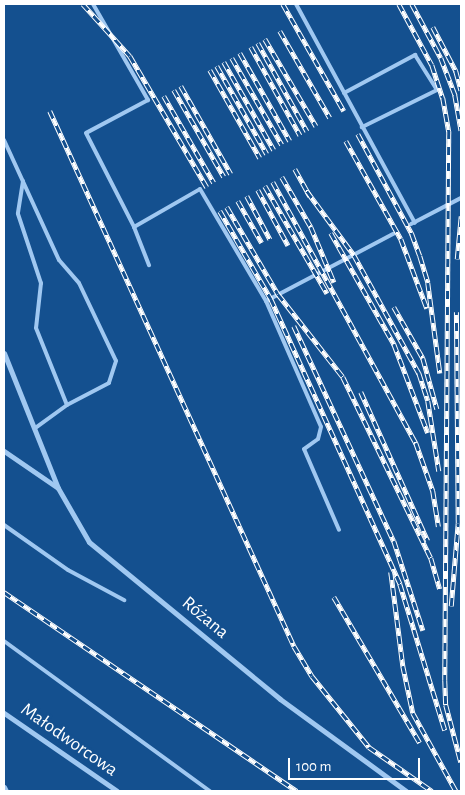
<!DOCTYPE html>
<html>
<head>
<meta charset="utf-8">
<style>
  body { margin:0 }
  #map { position:relative; width:465px; height:795px; overflow:hidden; background:#14508f; font-family:"Alegreya Sans",sans-serif }
  div>[style] { position:absolute }
  [style*='--x'] { left:calc(var(--x)*1px); top:calc(var(--y)*1px); width:calc(var(--w)*1px); rotate:calc(var(--a)*1deg) }
  .service>* { height:4px; margin:-2px; padding:0 2px; transform-origin:2px; border-radius:2px; background:#a0c8f1 }
  .minor>* { height:5px; margin:-2.5px; padding:0 2.5px; transform-origin:2.5px; border-radius:2.5px; background:#a0c8f1 }
  .rail>* { height:4.5px; margin-top:-2.25px; transform-origin:0; background:repeating-linear-gradient(90deg,#14508f 0 8px,#fff 0 16px); box-sizing:border-box; border-block:1px solid #fff }
  span { translate:-50% -50%; white-space:nowrap; text-align:center; line-height:1.15; -webkit-text-stroke:5px #14508f; paint-order:stroke }
  .street-label { font-size:19px; color:#fff }
  .frame { position:absolute; inset:0; border:5px solid #fff; pointer-events:none }
  .scale { position:absolute; left:288px; top:758px; width:132px; height:22px; box-sizing:border-box; border:2px solid #fff; border-top:0; padding-left:6px; font-size:15px; line-height:18px; white-space:nowrap; color:#fff; -webkit-text-stroke:4px #14508f; paint-order:stroke }
</style>
</head>
<body>
<div id="map">
  <div class="service">
    <div style="--x:93;--y:4;--w:111;--a:60.2"></div>
    <div style="--x:148;--y:100;--w:70;--a:152"></div>
    <div style="--x:86;--y:133;--w:106;--a:62.9"></div>
    <div style="--x:134;--y:227;--w:41;--a:68.5"></div>
    <div style="--x:296;--y:4;--w:249;--a:61.5"></div>
    <div style="--x:344;--y:93;--w:81;--a:-28.2"></div>
    <div style="--x:415;--y:55;--w:41;--a:57.8"></div>
    <div style="--x:437;--y:90;--w:84;--a:153.7"></div>
    <div style="--x:4;--y:140;--w:132;--a:65.4"></div>
    <div style="--x:59;--y:260;--w:30;--a:49"></div>
    <div style="--x:79;--y:283;--w:86;--a:64.6"></div>
    <div style="--x:116;--y:361;--w:23;--a:108"></div>
    <div style="--x:109;--y:383;--w:47;--a:152.4"></div>
    <div style="--x:67;--y:405;--w:39;--a:144"></div>
    <div style="--x:23;--y:181;--w:33;--a:99"></div>
    <div style="--x:18;--y:214;--w:73;--a:71.6"></div>
    <div style="--x:41;--y:283;--w:45;--a:96.3"></div>
    <div style="--x:36;--y:328;--w:83;--a:68.1"></div>
    <div style="--x:411;--y:224;--w:56;--a:-27.5"></div>
    <div style="--x:134;--y:227;--w:76;--a:-29.9"></div>
    <div style="--x:200;--y:189;--w:130;--a:59.5"></div>
    <div style="--x:266;--y:301;--w:137;--a:66.4"></div>
    <div style="--x:321;--y:427;--w:12;--a:104"></div>
    <div style="--x:318;--y:439;--w:17;--a:144"></div>
    <div style="--x:304;--y:449;--w:88;--a:66.6"></div>
    <div style="--x:266;--y:301;--w:144;--a:-27.8"></div>
    <div style="--x:4;--y:525;--w:78;--a:35.1"></div>
    <div style="--x:68;--y:570;--w:64;--a:28.2"></div>
    <div style="--x:4;--y:641;--w:255;--a:36.1"></div>
  </div>
  <div class="minor">
    <div style="--x:4;--y:353;--w:145;--a:68.2"></div>
    <div style="--x:4;--y:451;--w:65;--a:34.4"></div>
    <div style="--x:58;--y:488;--w:62;--a:60.1"></div>
    <div style="--x:89;--y:542;--w:247;--a:39.4"></div>
    <div style="--x:280;--y:699;--w:156;--a:36.1"></div>
    <div style="--x:4;--y:713;--w:137;--a:34.6"></div>
    <div style="--x:4;--y:787;--w:4;--a:63"></div>
  </div>
  <div class="rail">
    <div style="--x:83;--y:4;--w:70;--a:47.9"></div>
    <div style="--x:130;--y:56;--w:152;--a:59.6"></div>
    <div style="--x:283;--y:4;--w:123;--a:60.3"></div>
    <div style="--x:399;--y:4;--w:69;--a:61.6"></div>
    <div style="--x:432;--y:65;--w:35;--a:72"></div>
    <div style="--x:443;--y:98;--w:34;--a:80"></div>
    <div style="--x:449;--y:131;--w:549;--a:90.42"></div>
    <div style="--x:445;--y:680;--w:25;--a:88"></div>
    <div style="--x:446;--y:705;--w:59;--a:75.3"></div>
    <div style="--x:412;--y:4;--w:61;--a:61.8"></div>
    <div style="--x:441;--y:58;--w:40;--a:69"></div>
    <div style="--x:455;--y:95;--w:36;--a:80"></div>
    <div style="--x:433;--y:27;--w:50;--a:62.4"></div>
    <div style="--x:456;--y:71;--w:20;--a:75"></div>
    <div style="--x:280;--y:31;--w:100;--a:60.1"></div>
    <div style="--x:265;--y:39;--w:101;--a:59.6"></div>
    <div style="--x:258;--y:43;--w:101;--a:60.9"></div>
    <div style="--x:251;--y:47;--w:101;--a:60.9"></div>
    <div style="--x:240;--y:53;--w:101;--a:60.4"></div>
    <div style="--x:232;--y:58;--w:100;--a:60.1"></div>
    <div style="--x:224;--y:62;--w:101;--a:60.4"></div>
    <div style="--x:217;--y:66;--w:101;--a:60.4"></div>
    <div style="--x:210;--y:70;--w:101;--a:60.4"></div>
    <div style="--x:181;--y:86;--w:101;--a:60.4"></div>
    <div style="--x:174;--y:90;--w:100;--a:60.1"></div>
    <div style="--x:164;--y:96;--w:100;--a:60.1"></div>
    <div style="--x:50;--y:111;--w:588;--a:65.48"></div>
    <div style="--x:294;--y:646;--w:35;--a:59"></div>
    <div style="--x:312;--y:676;--w:91;--a:51.2"></div>
    <div style="--x:369;--y:747;--w:77;--a:34.9"></div>
    <div style="--x:358;--y:134;--w:114;--a:61.6"></div>
    <div style="--x:412;--y:234;--w:23;--a:70"></div>
    <div style="--x:420;--y:256;--w:28;--a:73"></div>
    <div style="--x:428;--y:283;--w:91;--a:82.4"></div>
    <div style="--x:346;--y:141;--w:112;--a:60.7"></div>
    <div style="--x:401;--y:239;--w:74;--a:69.4"></div>
    <div style="--x:295;--y:169;--w:31;--a:61"></div>
    <div style="--x:282;--y:177;--w:58;--a:59.9"></div>
    <div style="--x:311;--y:227;--w:60;--a:67.3"></div>
    <div style="--x:273;--y:182;--w:298;--a:61.3"></div>
    <div style="--x:416;--y:443;--w:51;--a:70.5"></div>
    <div style="--x:433;--y:491;--w:36;--a:81"></div>
    <div style="--x:265;--y:186;--w:124;--a:59.9"></div>
    <div style="--x:258;--y:190;--w:63;--a:61.4"></div>
    <div style="--x:307;--y:191;--w:79;--a:53.7"></div>
    <div style="--x:354;--y:255;--w:135;--a:61.2"></div>
    <div style="--x:419;--y:373;--w:29;--a:72"></div>
    <div style="--x:428;--y:401;--w:71;--a:81.1"></div>
    <div style="--x:247;--y:196;--w:49;--a:61.9"></div>
    <div style="--x:238;--y:201;--w:48;--a:60.3"></div>
    <div style="--x:227;--y:207;--w:101;--a:59.6"></div>
    <div style="--x:278;--y:294;--w:105;--a:51.9"></div>
    <div style="--x:343;--y:377;--w:201;--a:64.1"></div>
    <div style="--x:431;--y:558;--w:32;--a:74"></div>
    <div style="--x:220;--y:211;--w:102;--a:59.9"></div>
    <div style="--x:271;--y:299;--w:313;--a:65.6"></div>
    <div style="--x:400;--y:584;--w:153;--a:72.9"></div>
    <div style="--x:331;--y:233;--w:128;--a:60.4"></div>
    <div style="--x:394;--y:344;--w:95;--a:69.1"></div>
    <div style="--x:457;--y:259;--w:43;--a:-84.7"></div>
    <div style="--x:394;--y:307;--w:59;--a:60.4"></div>
    <div style="--x:423;--y:358;--w:53;--a:74.6"></div>
    <div style="--x:294;--y:326;--w:237;--a:65.1"></div>
    <div style="--x:394;--y:541;--w:94;--a:72"></div>
    <div style="--x:361;--y:392;--w:163;--a:65.8"></div>
    <div style="--x:391;--y:572;--w:95;--a:82.7"></div>
    <div style="--x:403;--y:666;--w:48;--a:78"></div>
    <div style="--x:413;--y:713;--w:89;--a:61.1"></div>
    <div style="--x:4;--y:592;--w:354;--a:34.2"></div>
    <div style="--x:334;--y:597;--w:169;--a:59.5"></div>
    <div style="--x:451;--y:606;--w:83;--a:-85.2"></div>
    <div style="--x:458;--y:523;--w:211;--a:-90.5"></div>
  </div>
  <div class="street-label">
    <span style="left:205px;top:618px;rotate:40deg">Różana</span>
    <span style="left:69px;top:740px;rotate:35deg">Małodworcowa</span>
  </div>
  <div class="frame"></div>
  <div class="scale">100 m</div>
</div>
</body>
</html>
